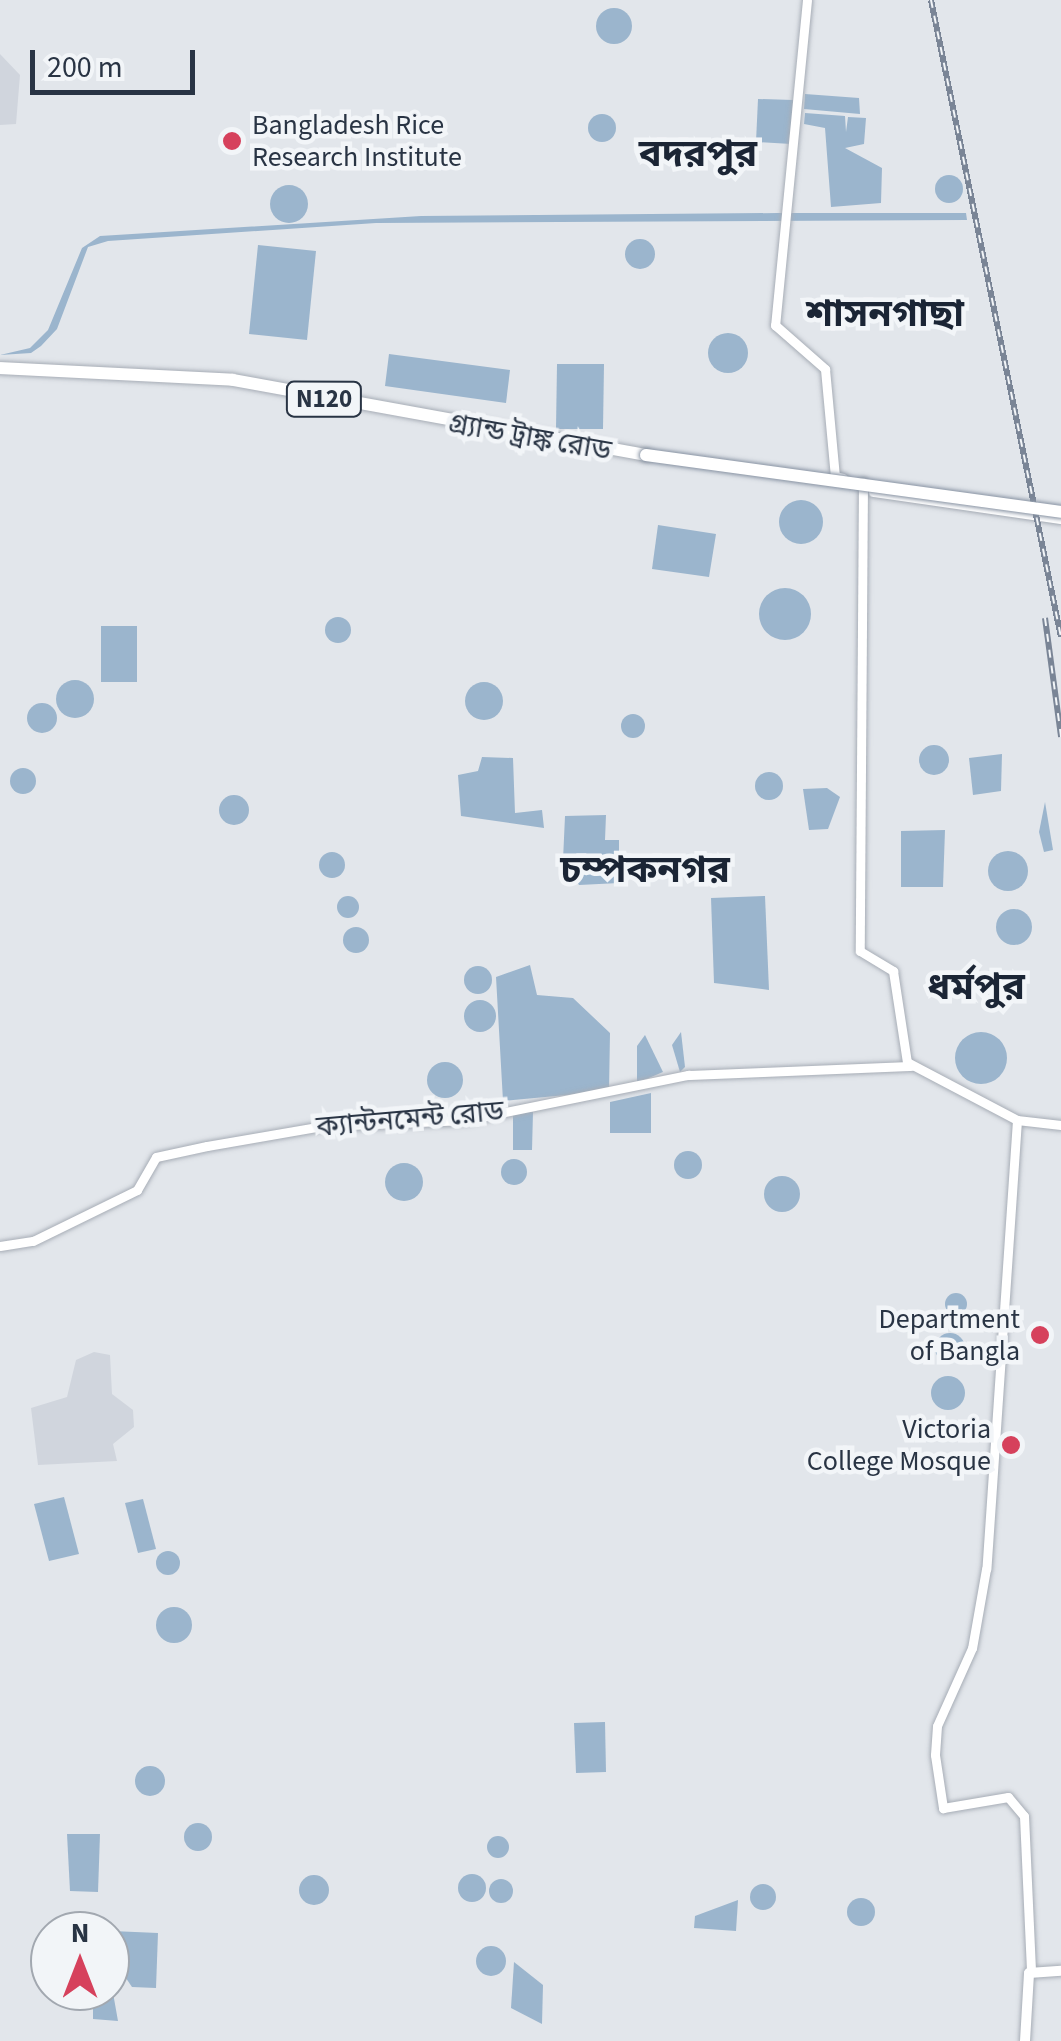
<!DOCTYPE html>
<html>
<head>
<meta charset="utf-8">
<style>
  body { margin:0 }
  #map { position:relative; width:1061px; height:2041px; overflow:hidden; background:#e2e6eb; font-family:"Source Sans 3","Noto Sans Bengali",sans-serif }
  div>[style] { position:absolute }
  [style*='--x'] { left:calc(var(--x)*1px); top:calc(var(--y)*1px); width:calc(var(--w)*1px); rotate:calc(var(--a)*1deg) }
  .built>* { inset:0; background:#d0d5dd }
  .water>* { inset:0; background:#9bb5cd }
  .round { border-radius:50% }
  .roads { filter:drop-shadow(0 0 2px #a7adb6) drop-shadow(0 0 2px #a7adb6) }
  .secondary>* { height:9px; margin:-4.5px; padding:0 4.5px; transform-origin:4.5px; border-radius:4.5px; background:#fff }
  .primary>* { height:10px; margin:-5px; padding:0 5px; transform-origin:5px; border-radius:5px; background:#fff }
  .highway>* { height:12px; margin:-6px; padding:0 6px; transform-origin:6px; border-radius:6px; background:#fff }
  .rail>* { height:6px; margin-top:-3px; transform-origin:0; background:repeating-linear-gradient(90deg,#f2f5f8 0 8px,#7a8596 0 16px); box-sizing:border-box; border-block:2px solid #7a8596 }
  .bridges { filter:drop-shadow(0 0 2px #8893a3) drop-shadow(0 0 2px #8893a3) }
  .highway-bridge>* { height:12px; margin:-6px; padding:0 6px; transform-origin:6px; border-radius:6px; background:#fff }
  .dots>* { width:28px; height:28px; translate:-50% -50%; box-sizing:border-box; border:5px solid #f2f5f8; border-radius:50% }
  span { translate:-50% -50%; white-space:nowrap; text-align:center; line-height:1.15; -webkit-text-stroke:9px #f2f5f8; paint-order:stroke }
  .shield-label span { padding:2px 8px; background:#f2f5f8; border:2px solid; border-radius:8px; -webkit-text-stroke-width:0 }
  .shield-label { font-size:25px; color:#293444; font-weight:700 }
  .poi-label { font-size:28px; color:#293444 }
  .left { translate:0 -50%; text-align:left }
  .right { translate:-100% -50%; text-align:right }
  .street-label { font-size:28px; color:#293444 }
  .district-label { font-size:38px; color:#1b2535; font-weight:700 }
  .north { position:absolute; left:30px; top:1911px; width:100px; height:100px; box-sizing:border-box; background:#f2f5f8; border:2px solid #a2a8b0; border-radius:50%; rotate:0deg; font-size:28px; font-weight:700; line-height:40px; text-align:center; color:#293444 }
  .north::after { content:''; display:block; margin:auto; width:35px; height:45px; background:#d6415c; clip-path:polygon(50% 0,100% 100%,50% 72%,0 100%) }
  .scale { position:absolute; left:30px; top:50px; width:165px; height:45px; box-sizing:border-box; border:5px solid #293444; border-top:0; padding-left:12px; font-size:30px; line-height:35px; white-space:nowrap; color:#293444; -webkit-text-stroke:8px #f2f5f8; paint-order:stroke }
</style>
</head>
<body>
<div id="map">
  <div class="built">
    <div style="clip-path:polygon(0 54px,20px 75px,16px 124px,0 125px)"></div>
    <div style="clip-path:polygon(94px 1352px,110px 1355px,112px 1394px,133px 1410px,134px 1427px,113px 1444px,117px 1461px,38px 1465px,31px 1408px,67px 1397px,76px 1360px)"></div>
  </div>
  <div class="water">
    <div class="round" style="left:596px;top:8px;width:36px;height:36px"></div>
    <div style="clip-path:polygon(805px 94px,859px 98px,860px 114px,804px 109px)"></div>
    <div style="clip-path:polygon(758px 99px,793px 100px,791px 144px,756px 142px)"></div>
    <div style="clip-path:polygon(805px 113px,845px 116px,846px 132px,848px 117px,866px 118px,864px 144px,845px 148px,882px 168px,881px 203px,831px 207px,825px 128px,804px 124px)"></div>
    <div class="round" style="left:588px;top:114px;width:28px;height:28px"></div>
    <div class="round" style="left:935px;top:175px;width:28px;height:28px"></div>
    <div class="round" style="left:270px;top:185px;width:38px;height:38px"></div>
    <div style="clip-path:polygon(778px 213px,966px 213px,967px 220px,376px 223px,108px 241px,88px 247px,57px 329px,41px 346px,31px 353px,0 355px,30px 348px,48px 330px,82px 248px,100px 236px,421px 216px)"></div>
    <div class="round" style="left:625px;top:239px;width:30px;height:30px"></div>
    <div style="clip-path:polygon(258px 245px,316px 251px,307px 340px,249px 334px)"></div>
    <div class="round" style="left:708px;top:333px;width:40px;height:40px"></div>
    <div style="clip-path:polygon(389px 354px,510px 370px,506px 403px,385px 386px)"></div>
    <div style="clip-path:polygon(557px 364px,604px 364px,603px 429px,556px 429px)"></div>
    <div class="round" style="left:779px;top:500px;width:44px;height:44px"></div>
    <div style="clip-path:polygon(658px 525px,716px 534px,709px 577px,652px 569px)"></div>
    <div class="round" style="left:759px;top:588px;width:52px;height:52px"></div>
    <div class="round" style="left:325px;top:617px;width:26px;height:26px"></div>
    <div style="clip-path:polygon(101px 626px,137px 626px,137px 682px,101px 682px)"></div>
    <div class="round" style="left:56px;top:680px;width:38px;height:38px"></div>
    <div class="round" style="left:465px;top:682px;width:38px;height:38px"></div>
    <div class="round" style="left:27px;top:703px;width:30px;height:30px"></div>
    <div class="round" style="left:621px;top:714px;width:24px;height:24px"></div>
    <div class="round" style="left:919px;top:745px;width:30px;height:30px"></div>
    <div style="clip-path:polygon(1002px 754px,1001px 791px,973px 795px,969px 758px)"></div>
    <div style="clip-path:polygon(482px 757px,513px 758px,515px 813px,542px 810px,544px 828px,461px 816px,458px 775px,478px 771px)"></div>
    <div class="round" style="left:10px;top:768px;width:26px;height:26px"></div>
    <div class="round" style="left:755px;top:772px;width:28px;height:28px"></div>
    <div style="clip-path:polygon(827px 788px,840px 797px,828px 829px,809px 830px,803px 789px)"></div>
    <div class="round" style="left:219px;top:795px;width:30px;height:30px"></div>
    <div style="clip-path:polygon(1045px 802px,1053px 850px,1044px 852px,1039px 832px)"></div>
    <div style="clip-path:polygon(606px 815px,605px 840px,619px 840px,619px 883px,579px 885px,563px 860px,565px 816px)"></div>
    <div style="clip-path:polygon(945px 830px,943px 887px,901px 887px,901px 831px)"></div>
    <div class="round" style="left:988px;top:851px;width:40px;height:40px"></div>
    <div class="round" style="left:319px;top:852px;width:26px;height:26px"></div>
    <div class="round" style="left:337px;top:896px;width:22px;height:22px"></div>
    <div style="clip-path:polygon(765px 896px,769px 990px,714px 983px,711px 898px)"></div>
    <div class="round" style="left:996px;top:909px;width:36px;height:36px"></div>
    <div class="round" style="left:343px;top:927px;width:26px;height:26px"></div>
    <div style="clip-path:polygon(530px 965px,537px 995px,573px 998px,610px 1033px,609px 1091px,503px 1101px,496px 977px)"></div>
    <div class="round" style="left:464px;top:966px;width:28px;height:28px"></div>
    <div class="round" style="left:464px;top:1000px;width:32px;height:32px"></div>
    <div class="round" style="left:955px;top:1032px;width:52px;height:52px"></div>
    <div style="clip-path:polygon(681px 1032px,685px 1067px,680px 1072px,672px 1045px)"></div>
    <div style="clip-path:polygon(645px 1035px,663px 1072px,637px 1083px,637px 1046px)"></div>
    <div class="round" style="left:427px;top:1062px;width:36px;height:36px"></div>
    <div style="clip-path:polygon(651px 1093px,651px 1133px,610px 1133px,610px 1102px)"></div>
    <div style="clip-path:polygon(513px 1112px,533px 1112px,532px 1150px,513px 1150px)"></div>
    <div class="round" style="left:674px;top:1151px;width:28px;height:28px"></div>
    <div class="round" style="left:501px;top:1159px;width:26px;height:26px"></div>
    <div class="round" style="left:385px;top:1163px;width:38px;height:38px"></div>
    <div class="round" style="left:764px;top:1176px;width:36px;height:36px"></div>
    <div class="round" style="left:945px;top:1293px;width:22px;height:22px"></div>
    <div class="round" style="left:935px;top:1333px;width:30px;height:30px"></div>
    <div class="round" style="left:931px;top:1376px;width:34px;height:34px"></div>
    <div style="clip-path:polygon(64px 1497px,79px 1554px,49px 1561px,34px 1504px)"></div>
    <div style="clip-path:polygon(143px 1499px,156px 1549px,138px 1553px,125px 1503px)"></div>
    <div class="round" style="left:156px;top:1551px;width:24px;height:24px"></div>
    <div class="round" style="left:156px;top:1607px;width:36px;height:36px"></div>
    <div style="clip-path:polygon(605px 1722px,606px 1772px,576px 1773px,574px 1723px)"></div>
    <div class="round" style="left:135px;top:1766px;width:30px;height:30px"></div>
    <div class="round" style="left:184px;top:1823px;width:28px;height:28px"></div>
    <div style="clip-path:polygon(67px 1834px,100px 1834px,98px 1892px,70px 1891px)"></div>
    <div class="round" style="left:487px;top:1836px;width:22px;height:22px"></div>
    <div class="round" style="left:458px;top:1874px;width:28px;height:28px"></div>
    <div class="round" style="left:299px;top:1875px;width:30px;height:30px"></div>
    <div class="round" style="left:489px;top:1879px;width:24px;height:24px"></div>
    <div class="round" style="left:750px;top:1884px;width:26px;height:26px"></div>
    <div class="round" style="left:847px;top:1898px;width:28px;height:28px"></div>
    <div style="clip-path:polygon(738px 1900px,736px 1931px,694px 1928px,695px 1916px)"></div>
    <div style="clip-path:polygon(112px 1931px,158px 1933px,156px 1988px,132px 1987px,113px 1959px)"></div>
    <div class="round" style="left:476px;top:1946px;width:30px;height:30px"></div>
    <div style="clip-path:polygon(514px 1962px,543px 1985px,542px 2024px,511px 2008px)"></div>
    <div style="clip-path:polygon(110px 1976px,118px 2021px,93px 2019px,93px 1991px,110px 1991px)"></div>
  </div>
  <div class="roads">
    <div class="secondary">
      <div style="--x:807;--y:0;--w:327;--a:95.6"></div>
      <div style="--x:775;--y:325;--w:67;--a:41.3"></div>
      <div style="--x:825;--y:369;--w:107;--a:84.7"></div>
      <div style="--x:835;--y:476;--w:8;--a:14"></div>
      <div style="--x:863;--y:482;--w:469;--a:90.4"></div>
      <div style="--x:860;--y:951;--w:39;--a:31"></div>
      <div style="--x:893;--y:971;--w:92;--a:81.3"></div>
      <div style="--x:907;--y:1062;--w:124;--a:27.8"></div>
      <div style="--x:1017;--y:1120;--w:44;--a:6.5"></div>
      <div style="--x:873;--y:492;--w:190;--a:8.2"></div>
      <div style="--x:1017;--y:1120;--w:450;--a:93.9"></div>
      <div style="--x:986;--y:1569;--w:80;--a:100"></div>
      <div style="--x:972;--y:1648;--w:85;--a:114.2"></div>
      <div style="--x:937;--y:1726;--w:29;--a:94"></div>
      <div style="--x:935;--y:1755;--w:54;--a:81.4"></div>
      <div style="--x:943;--y:1808;--w:66;--a:-9.6"></div>
      <div style="--x:1008;--y:1797;--w:25;--a:50"></div>
      <div style="--x:1024;--y:1816;--w:155;--a:87.4"></div>
      <div style="--x:0;--y:1246;--w:33;--a:-9"></div>
      <div style="--x:33;--y:1241;--w:116;--a:-26.1"></div>
      <div style="--x:137;--y:1190;--w:38;--a:-60"></div>
      <div style="--x:156;--y:1157;--w:52;--a:-12.2"></div>
      <div style="--x:207;--y:1146;--w:118;--a:-9.8"></div>
      <div style="--x:323;--y:1126;--w:143;--a:-2.4"></div>
      <div style="--x:466;--y:1120;--w:227;--a:-11.5"></div>
      <div style="--x:688;--y:1075;--w:223;--a:-2.3"></div>
    </div>
    <div class="primary">
      <div style="--x:1025;--y:2041;--w:68;--a:-86.6"></div>
      <div style="--x:1029;--y:1973;--w:32;--a:-4"></div>
    </div>
    <div class="highway">
      <div style="--x:0;--y:368;--w:233;--a:2.9"></div>
      <div style="--x:233;--y:380;--w:420;--a:10.3"></div>
    </div>
  </div>
  <div class="rail">
    <div style="--x:931;--y:0;--w:650;--a:78.47"></div>
    <div style="--x:1045;--y:618;--w:120;--a:82.3"></div>
  </div>
  <div class="bridges">
    <div class="highway-bridge">
      <div style="--x:646;--y:455;--w:419;--a:7.8"></div>
    </div>
  </div>
  <div class="dots">
    <div style="left:232px;top:141px;background:#d6415c"></div>
    <div style="left:1040px;top:1335px;background:#d6415c"></div>
    <div style="left:1011px;top:1445px;background:#d6415c"></div>
  </div>
  <div class="shield-label">
    <span style="left:324px;top:399px">N120</span>
  </div>
  <div class="poi-label">
    <span class="left" style="left:252px;top:141px">Bangladesh Rice<br>Research Institute</span>
    <span class="right" style="left:1020px;top:1335px">Department<br>of Bangla</span>
    <span class="right" style="left:991px;top:1445px">Victoria<br>College Mosque</span>
  </div>
  <div class="street-label">
    <span style="left:530px;top:437px;rotate:10deg">গ্র্যান্ড ট্রাঙ্ক রোড</span>
    <span style="left:410px;top:1119px;rotate:-5deg">ক্যান্টনমেন্ট রোড</span>
  </div>
  <div class="district-label">
    <span style="left:698px;top:155px">বদরপুর</span>
    <span style="left:885px;top:315px">শাসনগাছা</span>
    <span style="left:645px;top:871px">চম্পকনগর</span>
    <span style="left:976px;top:988px">ধর্মপুর</span>
  </div>
  <div class="north">N</div>
  <div class="scale">200 m</div>
</div>
</body>
</html>
